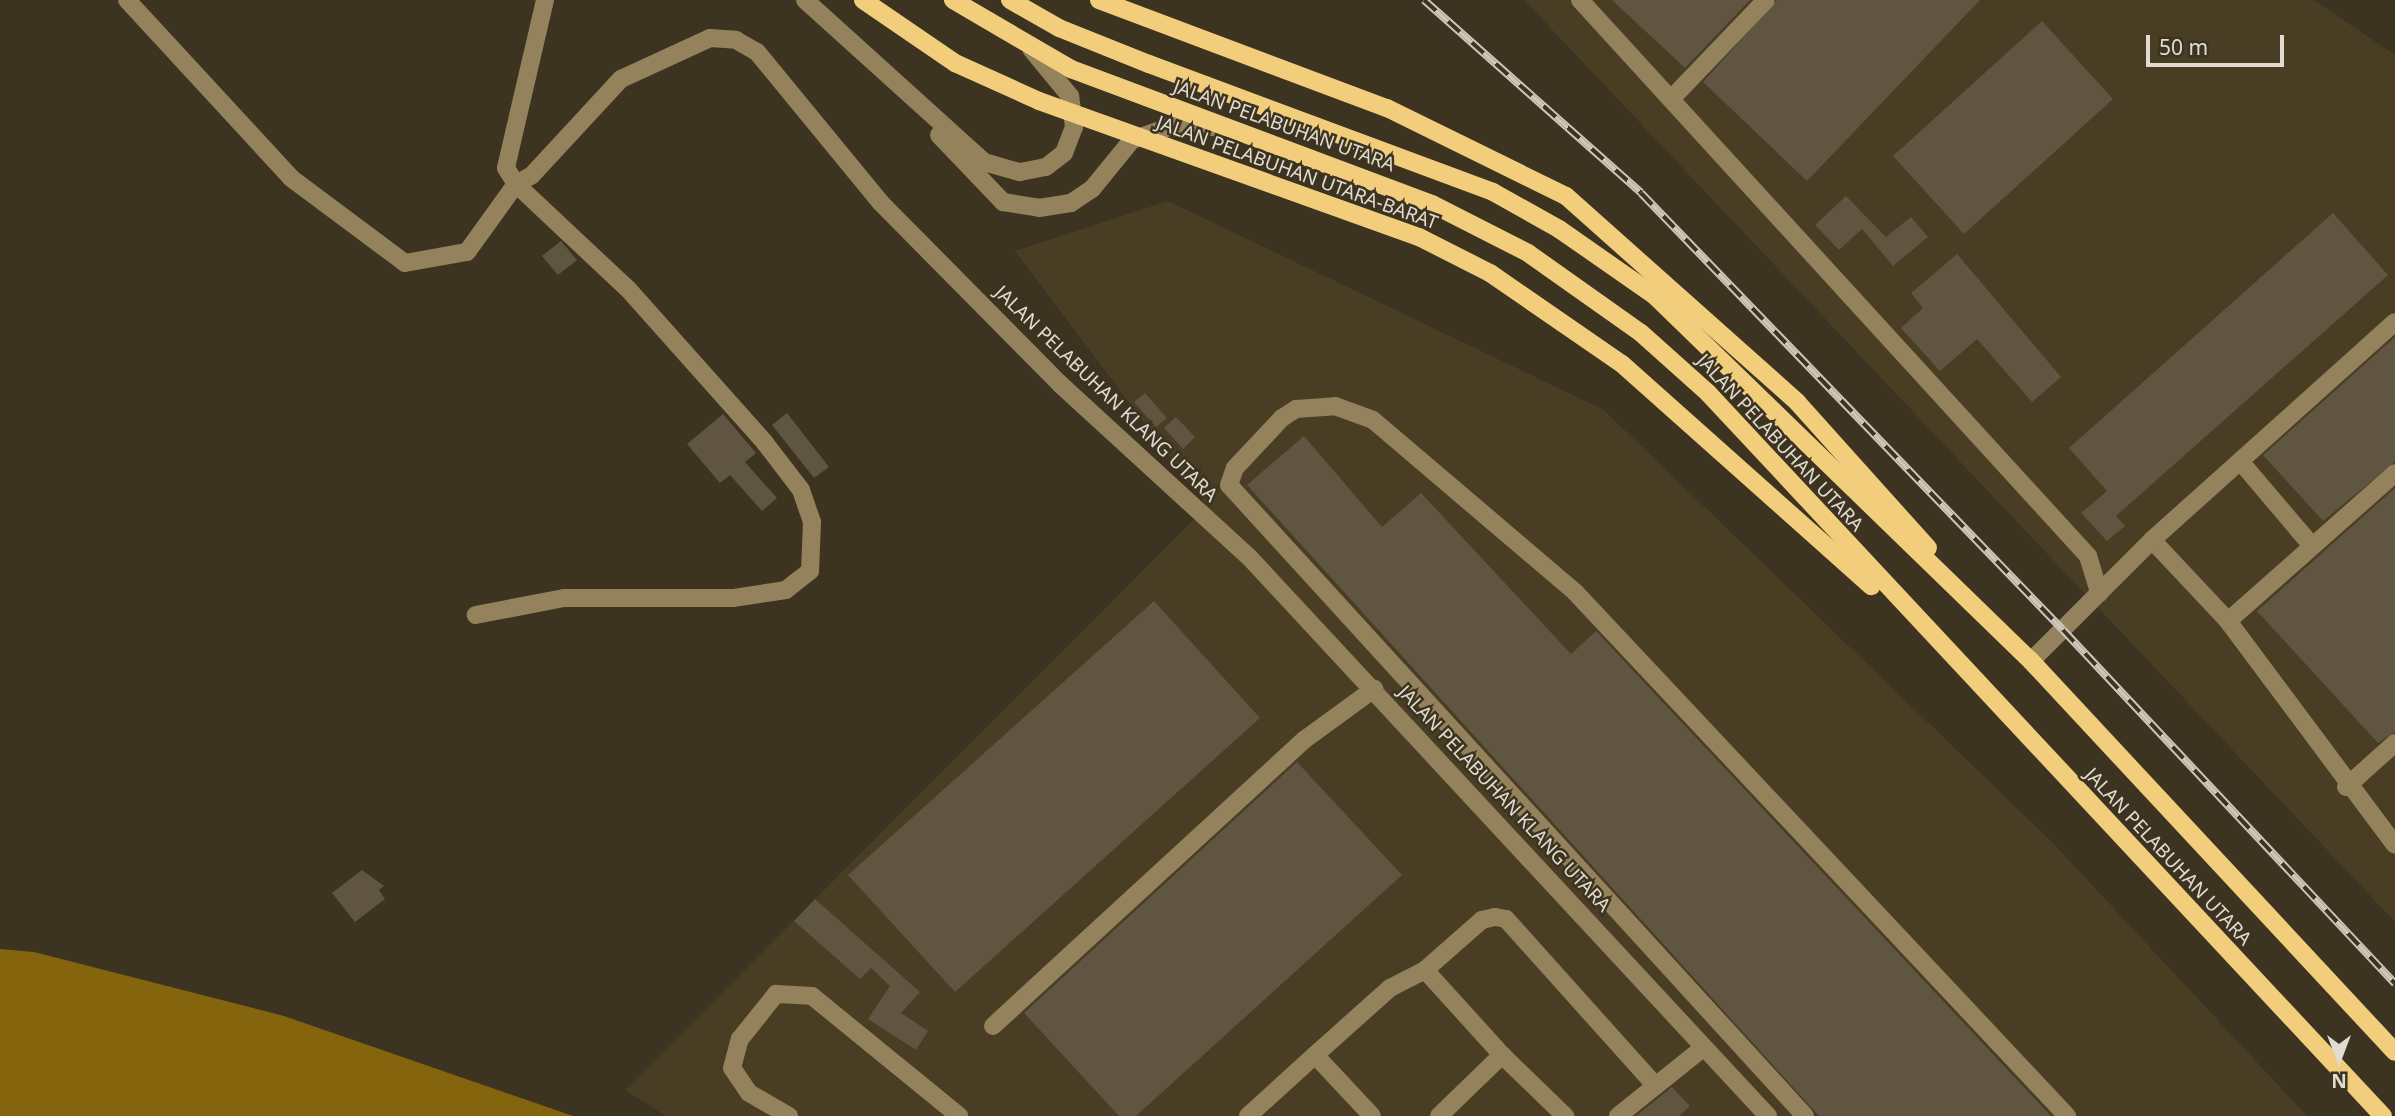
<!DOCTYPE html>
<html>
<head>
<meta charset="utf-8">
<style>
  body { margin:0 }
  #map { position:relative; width:2395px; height:1116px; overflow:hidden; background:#3c3320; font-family:"Noto Sans",sans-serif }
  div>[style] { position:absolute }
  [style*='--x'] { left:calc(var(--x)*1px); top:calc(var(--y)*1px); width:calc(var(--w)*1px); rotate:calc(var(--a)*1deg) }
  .built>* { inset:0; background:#493d23 }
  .water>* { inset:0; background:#84650e }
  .building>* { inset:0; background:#5f5541 }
  .minor>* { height:18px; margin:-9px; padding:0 9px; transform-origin:9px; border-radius:9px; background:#93825b }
  .major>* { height:18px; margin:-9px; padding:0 9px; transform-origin:9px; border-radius:9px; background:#f2ce7c }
  .rail>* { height:8px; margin-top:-4px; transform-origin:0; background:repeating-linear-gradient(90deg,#3c3320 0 16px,#cdc6ba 0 32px); box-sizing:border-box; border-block:2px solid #cdc6ba }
  .major-bridge>* { height:18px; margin:-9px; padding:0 9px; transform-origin:9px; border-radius:9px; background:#f2ce7c }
  span { translate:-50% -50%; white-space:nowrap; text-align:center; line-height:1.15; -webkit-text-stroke:5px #3c3320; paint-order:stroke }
  .street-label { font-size:19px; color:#e1dbd0 }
  .north { position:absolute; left:2304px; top:1025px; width:70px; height:70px; -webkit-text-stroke:5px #3c3320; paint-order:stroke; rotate:180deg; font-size:19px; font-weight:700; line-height:28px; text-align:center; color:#e1dbd0 }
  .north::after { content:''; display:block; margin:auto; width:24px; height:32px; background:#e1dbd0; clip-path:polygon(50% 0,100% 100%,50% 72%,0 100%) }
  .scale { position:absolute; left:2146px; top:35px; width:138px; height:32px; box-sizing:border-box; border:4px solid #e1dbd0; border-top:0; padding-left:9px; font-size:21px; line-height:24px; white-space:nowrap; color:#e1dbd0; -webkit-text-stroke:5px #3c3320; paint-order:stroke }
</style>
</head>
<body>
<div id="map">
  <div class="built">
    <div style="clip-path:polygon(1524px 0,2314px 0,2395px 55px,2395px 922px)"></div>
    <div style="clip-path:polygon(1168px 201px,1604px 410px,2053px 843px,2307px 1116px,666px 1116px,625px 1090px,1207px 506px,1015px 251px)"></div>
  </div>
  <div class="water">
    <div style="clip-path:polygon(0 949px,34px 952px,284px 1016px,573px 1116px,0 1116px)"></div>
  </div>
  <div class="building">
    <div style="clip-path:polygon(1612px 0,1750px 0,1685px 68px)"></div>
    <div style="clip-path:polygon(1777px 0,1980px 0,1807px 181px,1703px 82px)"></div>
    <div style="clip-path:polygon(2042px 21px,2113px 99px,1964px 234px,1893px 156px)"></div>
    <div style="clip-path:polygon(1846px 196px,1886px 237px,1911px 217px,1928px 237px,1893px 266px,1862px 229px,1839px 250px,1815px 225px)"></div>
    <div style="clip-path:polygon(2333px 213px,2388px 275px,2116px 516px,2125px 526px,2107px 541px,2081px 513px,2107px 491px,2069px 448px)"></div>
    <div style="clip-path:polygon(561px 241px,577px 260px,558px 275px,542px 256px)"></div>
    <div style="clip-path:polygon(1957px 254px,2061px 377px,2032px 402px,1977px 339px,1940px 371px,1901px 328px,1923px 308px,1911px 293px)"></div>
    <div style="clip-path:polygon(2395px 337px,2395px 462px,2323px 521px,2263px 455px)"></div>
    <div style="clip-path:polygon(1145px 393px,1167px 418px,1156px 427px,1134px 402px)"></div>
    <div style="clip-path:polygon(787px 413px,829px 467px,814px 478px,772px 425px)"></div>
    <div style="clip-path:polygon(723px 414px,756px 453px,745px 462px,777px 498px,762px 511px,730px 475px,720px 483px,687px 444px)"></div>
    <div style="clip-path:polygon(1176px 417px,1195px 437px,1183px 449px,1164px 428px)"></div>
    <div style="clip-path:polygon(1304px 436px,1382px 527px,1421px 493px,1571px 654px,1596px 631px,2051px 1116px,1819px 1116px,1247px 485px)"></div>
    <div style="clip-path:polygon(2395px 488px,2395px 732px,2378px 743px,2257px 611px)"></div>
    <div style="clip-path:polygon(1154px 601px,1260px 718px,955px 992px,848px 875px)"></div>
    <div style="clip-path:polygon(1297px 762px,1402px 875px,1136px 1116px,1119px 1116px,1024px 1013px)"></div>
    <div style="clip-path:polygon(362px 870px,384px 886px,379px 890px,385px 899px,355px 922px,332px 893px)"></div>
    <div style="clip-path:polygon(815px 899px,920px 992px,901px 1013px,928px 1031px,916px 1050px,868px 1019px,890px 986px,871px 968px,860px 979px,794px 921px)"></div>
    <div style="clip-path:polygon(1672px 1087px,1690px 1106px,1679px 1116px,1636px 1116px)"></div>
  </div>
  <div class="minor">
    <div style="--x:127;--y:0;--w:242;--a:47.3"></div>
    <div style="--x:291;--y:178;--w:142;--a:36.7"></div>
    <div style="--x:405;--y:263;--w:63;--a:-10.1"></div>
    <div style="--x:467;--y:252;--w:84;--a:-54.2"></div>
    <div style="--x:516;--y:184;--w:154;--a:43.2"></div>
    <div style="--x:628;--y:289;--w:206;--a:48.3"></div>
    <div style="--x:765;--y:443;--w:59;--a:52.5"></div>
    <div style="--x:801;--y:490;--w:34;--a:71"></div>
    <div style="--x:812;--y:522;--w:49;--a:92.3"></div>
    <div style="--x:810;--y:571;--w:31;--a:142"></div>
    <div style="--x:786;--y:590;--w:54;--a:171.4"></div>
    <div style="--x:733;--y:598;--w:169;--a:180"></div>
    <div style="--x:564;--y:598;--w:90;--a:169.1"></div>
    <div style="--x:545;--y:0;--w:172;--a:103.1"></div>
    <div style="--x:506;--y:168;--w:19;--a:58"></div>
    <div style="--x:516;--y:184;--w:18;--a:-29"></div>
    <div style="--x:532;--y:175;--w:131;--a:-47.2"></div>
    <div style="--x:621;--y:79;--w:98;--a:-24.7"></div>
    <div style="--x:710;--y:38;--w:26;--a:4"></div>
    <div style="--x:736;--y:40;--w:24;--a:30"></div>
    <div style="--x:757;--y:52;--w:195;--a:50.6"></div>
    <div style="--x:881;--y:203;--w:255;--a:45.3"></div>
    <div style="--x:1060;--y:384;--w:256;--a:42.5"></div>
    <div style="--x:1249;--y:557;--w:763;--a:47.13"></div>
    <div style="--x:805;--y:0;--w:241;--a:42.1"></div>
    <div style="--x:984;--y:162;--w:37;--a:16"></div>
    <div style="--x:1020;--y:172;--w:26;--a:-11"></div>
    <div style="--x:1046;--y:167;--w:23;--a:-38"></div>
    <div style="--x:1064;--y:153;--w:28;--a:-69"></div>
    <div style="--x:1074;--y:127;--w:31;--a:-97"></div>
    <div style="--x:1070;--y:96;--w:60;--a:-129.6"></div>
    <div style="--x:1580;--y:0;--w:753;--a:47.58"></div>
    <div style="--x:2088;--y:556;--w:39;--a:73"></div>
    <div style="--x:1673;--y:97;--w:134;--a:-46.2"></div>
    <div style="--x:939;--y:135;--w:93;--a:46.3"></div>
    <div style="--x:1003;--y:202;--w:36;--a:9"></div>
    <div style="--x:1039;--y:208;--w:32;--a:-9"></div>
    <div style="--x:1071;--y:203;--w:25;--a:-34"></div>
    <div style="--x:1092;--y:189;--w:63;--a:-50.8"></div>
    <div style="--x:1132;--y:140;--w:51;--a:-19.5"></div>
    <div style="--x:1180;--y:123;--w:38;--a:7"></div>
    <div style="--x:2240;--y:461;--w:111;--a:49.7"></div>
    <div style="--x:2152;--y:540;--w:111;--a:46.8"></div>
    <div style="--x:2228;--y:621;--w:279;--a:53.3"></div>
    <div style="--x:2228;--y:621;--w:223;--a:-41.5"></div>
    <div style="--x:2031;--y:661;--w:171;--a:-45"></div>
    <div style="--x:2152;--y:540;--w:326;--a:-41.9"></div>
    <div style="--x:2346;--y:787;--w:66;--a:-41.9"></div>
    <div style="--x:1425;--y:970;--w:115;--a:47.8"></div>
    <div style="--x:993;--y:1026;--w:423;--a:-42.6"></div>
    <div style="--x:1304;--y:740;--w:87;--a:-36.1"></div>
    <div style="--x:1315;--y:1055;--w:101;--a:-41.8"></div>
    <div style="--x:1390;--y:988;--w:39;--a:-27"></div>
    <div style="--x:1425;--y:970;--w:76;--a:-41.3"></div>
    <div style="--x:1482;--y:920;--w:13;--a:-13"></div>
    <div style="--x:1495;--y:917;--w:11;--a:10"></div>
    <div style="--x:1506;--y:919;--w:224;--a:48.1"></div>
    <div style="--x:789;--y:1116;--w:46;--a:-150.1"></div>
    <div style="--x:749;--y:1093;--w:30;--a:-124"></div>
    <div style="--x:732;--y:1068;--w:30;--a:-75"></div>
    <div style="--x:740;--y:1039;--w:58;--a:-51.3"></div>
    <div style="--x:776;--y:994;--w:36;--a:3"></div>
    <div style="--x:812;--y:996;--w:190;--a:39.2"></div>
    <div style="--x:1248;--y:1116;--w:91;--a:-42.3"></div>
    <div style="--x:1315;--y:1055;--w:83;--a:46.9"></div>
    <div style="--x:1439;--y:1116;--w:88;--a:-44.1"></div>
    <div style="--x:1502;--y:1055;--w:88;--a:44.1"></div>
    <div style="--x:1618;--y:1116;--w:110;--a:-38.7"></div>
    <div style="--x:1805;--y:1116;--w:854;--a:-132.39"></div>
    <div style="--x:1229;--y:485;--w:18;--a:-71"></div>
    <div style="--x:1235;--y:468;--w:69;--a:-46.8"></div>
    <div style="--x:1282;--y:418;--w:17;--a:-33"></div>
    <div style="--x:1296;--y:409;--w:39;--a:-4"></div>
    <div style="--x:1335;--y:406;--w:40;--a:20.2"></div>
    <div style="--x:1373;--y:420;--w:265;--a:40.4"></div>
    <div style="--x:1575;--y:592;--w:719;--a:46.8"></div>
  </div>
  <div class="major">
    <div style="--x:953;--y:0;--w:137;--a:30.3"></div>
    <div style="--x:1071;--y:69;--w:385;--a:20.5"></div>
    <div style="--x:1432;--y:204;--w:108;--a:27"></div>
    <div style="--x:1528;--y:253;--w:138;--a:35.3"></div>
    <div style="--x:1641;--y:333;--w:90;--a:41.8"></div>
    <div style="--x:1708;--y:393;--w:989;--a:46.97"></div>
    <div style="--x:1010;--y:0;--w:56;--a:29.7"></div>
    <div style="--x:1059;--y:28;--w:97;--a:21.8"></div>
    <div style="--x:1149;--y:64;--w:367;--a:20.4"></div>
    <div style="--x:1493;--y:192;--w:76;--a:29.3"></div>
    <div style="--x:1559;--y:229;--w:117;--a:34.9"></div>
    <div style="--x:1655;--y:296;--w:524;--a:44.15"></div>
    <div style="--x:2031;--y:661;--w:534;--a:47.05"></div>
    <div style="--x:1099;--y:0;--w:308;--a:20.6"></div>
    <div style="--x:1387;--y:108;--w:199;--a:26.2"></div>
    <div style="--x:1566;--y:196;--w:310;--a:41.7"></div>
    <div style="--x:1797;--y:402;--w:196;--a:48.1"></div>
    <div style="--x:1622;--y:364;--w:334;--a:41.7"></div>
  </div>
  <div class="rail">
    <div style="--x:1424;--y:0;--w:290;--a:41.6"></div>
    <div style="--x:1641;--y:193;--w:607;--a:46"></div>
    <div style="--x:2063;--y:630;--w:485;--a:46.8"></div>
  </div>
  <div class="major-bridge">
    <div style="--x:863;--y:0;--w:112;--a:34.4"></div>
    <div style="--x:955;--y:63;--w:92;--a:24.3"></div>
    <div style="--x:1039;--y:101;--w:404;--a:19.7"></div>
    <div style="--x:1419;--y:237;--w:80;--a:26.9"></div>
    <div style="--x:1490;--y:273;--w:160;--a:34.6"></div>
  </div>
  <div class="street-label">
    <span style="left:1284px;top:126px;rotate:20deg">JALAN PELABUHAN UTARA</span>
    <span style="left:1297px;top:173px;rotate:20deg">JALAN PELABUHAN UTARA-BARAT</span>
    <span style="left:1106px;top:394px;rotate:44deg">JALAN PELABUHAN KLANG UTARA</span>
    <span style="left:1780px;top:443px;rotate:47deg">JALAN PELABUHAN UTARA</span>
    <span style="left:1504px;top:799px;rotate:47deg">JALAN PELABUHAN KLANG UTARA</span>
    <span style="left:2168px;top:857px;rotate:47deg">JALAN PELABUHAN UTARA</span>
  </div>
  <div class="north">N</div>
  <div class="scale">50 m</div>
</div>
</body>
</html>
